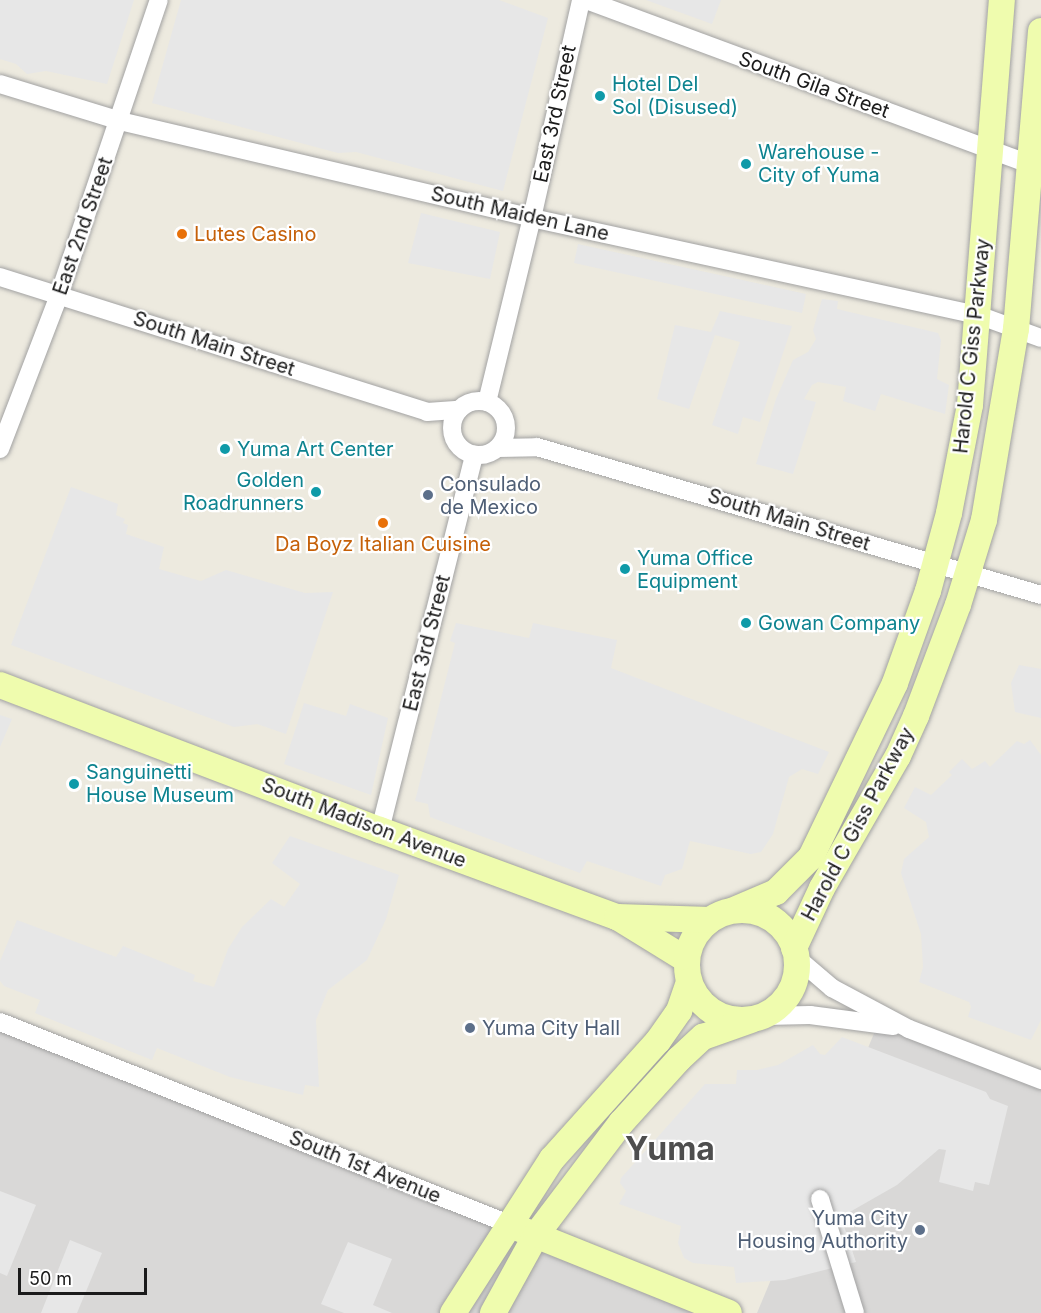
<!DOCTYPE html>
<html>
<head>
<meta charset="utf-8">
<style>
  body { margin:0 }
  #map { position:relative; width:1041px; height:1313px; overflow:hidden; background:#edeadf; font-family:Inter,sans-serif }
  div>[style] { position:absolute }
  [style*='--x'] { left:calc(var(--x)*1px); top:calc(var(--y)*1px); width:calc(var(--w)*1px); rotate:calc(var(--a)*1deg) }
  .residential>* { inset:0; background:#d9d8d7 }
  .parking>* { inset:0; background:#e7e7e7 }
  .roads { filter:drop-shadow(0 0 2px #a2a2a2) drop-shadow(0 0 2px #a2a2a2) }
  .street>* { height:18px; margin:-9px; padding:0 9px; transform-origin:9px; border-radius:9px; background:#fff }
  .street>.ring { margin:-9px; padding:0; box-sizing:content-box; background:none; border:18px solid #fff; border-radius:50% }
  .secondary>* { height:26px; margin:-13px; padding:0 13px; transform-origin:13px; border-radius:13px; background:#effcae }
  .secondary>.ring { margin:-13px; padding:0; box-sizing:content-box; background:none; border:26px solid #effcae; border-radius:50% }
  .dots>* { width:16px; height:16px; translate:-50% -50%; box-sizing:border-box; border:3px solid #fff; border-radius:50% }
  span { translate:-50% -50%; white-space:nowrap; text-align:center; line-height:1.15; -webkit-text-stroke:4.5px #fff; paint-order:stroke }
  .culture-label { font-size:20px; color:#0d838f }
  .left { translate:0 -50%; text-align:left }
  .right { translate:-100% -50%; text-align:right }
  .street-label { font-size:20px; color:#1b1b1b }
  .food-label { font-size:20px; color:#c56008 }
  .service-label { font-size:20px; color:#4e5e75 }
  .town-label { font-size:32px; color:#4e4e4e; font-weight:700 }
  .scale { position:absolute; left:18px; top:1268px; width:129px; height:27px; box-sizing:border-box; border:3px solid #1b1b1b; border-top:0; padding-left:8px; font-size:18px; line-height:21px; white-space:nowrap; color:#1b1b1b; -webkit-text-stroke:4px #fff; paint-order:stroke }
</style>
</head>
<body>
<div id="map">
  <div class="residential">
    <div style="clip-path:polygon(878px 1024px,1041px 1083px,1041px 1313px,757px 1313px)"></div>
    <div style="clip-path:polygon(0 1028px,729px 1313px,0 1313px)"></div>
  </div>
  <div class="parking">
    <div style="clip-path:polygon(0 0,134px 0,107px 84px,46px 71px,27px 74px,16px 64px,0 59px)"></div>
    <div style="clip-path:polygon(181px 0,499px 0,548px 18px,503px 191px,356px 152px,338px 153px,152px 103px)"></div>
    <div style="clip-path:polygon(646px 0,721px 0,712px 24px)"></div>
    <div style="clip-path:polygon(421px 213px,500px 232px,490px 279px,408px 263px)"></div>
    <div style="clip-path:polygon(578px 244px,806px 294px,802px 313px,574px 263px)"></div>
    <div style="clip-path:polygon(822px 299px,838px 301px,837px 309px,938px 333px,941px 340px,937px 379px,949px 385px,945px 414px,881px 394px,875px 411px,843px 401px,846px 387px,818px 382px,812px 385px,804px 399px,816px 402px,793px 474px,756px 464px,776px 399px,793px 360px,808px 352px,816px 339px,813px 330px)"></div>
    <div style="clip-path:polygon(720px 311px,792px 326px,760px 422px,743px 417px,738px 434px,712px 425px,740px 342px,715px 335px,689px 409px,657px 399px,675px 325px,711px 332px)"></div>
    <div style="clip-path:polygon(71px 487px,118px 504px,116px 515px,125px 519px,123px 523px,128px 525px,126px 534px,164px 547px,159px 569px,201px 581px,226px 570px,305px 593px,333px 592px,286px 734px,257px 724px,234px 727px,11px 645px)"></div>
    <div style="clip-path:polygon(456px 623px,529px 638px,533px 623px,617px 640px,611px 668px,829px 752px,818px 774px,802px 769px,789px 777px,773px 834px,761px 852px,751px 854px,690px 841px,682px 869px,665px 875px,661px 886px,587px 861px,580px 873px,430px 817px,428px 804px,415px 801px,455px 643px,450px 641px)"></div>
    <div style="clip-path:polygon(1019px 665px,1041px 669px,1041px 718px,1015px 712px,1011px 683px)"></div>
    <div style="clip-path:polygon(304px 703px,346px 716px,350px 704px,388px 718px,371px 795px,284px 764px)"></div>
    <div style="clip-path:polygon(0 715px,12px 719px,0 747px)"></div>
    <div style="clip-path:polygon(1030px 740px,1041px 755px,1041px 1020px,1031px 1040px,968px 1017px,971px 1007px,969px 1002px,919px 982px,923px 967px,921px 934px,901px 873px,904px 859px,929px 837px,926px 822px,904px 808px,915px 787px,931px 795px,952px 775px,949px 772px,962px 759px,972px 769px,985px 761px,990px 767px,1017px 741px,1024px 744px)"></div>
    <div style="clip-path:polygon(290px 836px,399px 875px,386px 919px,367px 960px,328px 990px,316px 1020px,319px 1087px,305px 1085px,303px 1095px,230px 1077px,157px 1048px,152px 1060px,35px 1013px,40px 1000px,4px 986px,0 981px,0 961px,17px 920px,116px 957px,123px 946px,195px 975px,193px 981px,214px 987px,228px 949px,242px 927px,271px 899px,284px 907px,300px 884px,272px 863px)"></div>
    <div style="clip-path:polygon(842px 1037px,986px 1092px,990px 1099px,1008px 1106px,989px 1185px,975px 1182px,973px 1191px,939px 1182px,946px 1150px,939px 1149px,897px 1185px,841px 1217px,856px 1262px,785px 1280px,736px 1283px,734px 1267px,693px 1263px,684px 1258px,678px 1243px,681px 1226px,619px 1204px,626px 1191px,620px 1183px,621px 1178px,705px 1084px,736px 1084px,737px 1070px,757px 1070px,778px 1065px,813px 1045px,820px 1054px,825px 1055px)"></div>
    <div style="clip-path:polygon(0 1191px,36px 1205px,7px 1276px,0 1273px)"></div>
    <div style="clip-path:polygon(70px 1240px,102px 1253px,77px 1313px,41px 1313px)"></div>
    <div style="clip-path:polygon(348px 1242px,392px 1259px,373px 1305px,392px 1313px,344px 1313px,321px 1304px)"></div>
  </div>
  <div class="roads">
    <div class="street">
      <div style="--x:586;--y:0;--w:483;--a:20.3"></div>
      <div style="--x:0;--y:84;--w:126;--a:17.1"></div>
      <div style="--x:120;--y:121;--w:423;--a:13.2"></div>
      <div style="--x:532;--y:218;--w:456;--a:12.3"></div>
      <div style="--x:978;--y:315;--w:67;--a:20.1"></div>
      <div style="--x:0;--y:277;--w:448;--a:17.5"></div>
      <div style="--x:427;--y:412;--w:32;--a:-4"></div>
      <div class="ring" style="left:452px;top:401px;width:36px;height:36px"></div>
      <div style="--x:487;--y:402;--w:189;--a:-76.3"></div>
      <div style="--x:532;--y:218;--w:223;--a:-77.3"></div>
      <div style="--x:498;--y:448;--w:39;--a:-1"></div>
      <div style="--x:537;--y:447;--w:525;--a:16.36"></div>
      <div style="--x:0;--y:449;--w:165;--a:-69"></div>
      <div style="--x:59;--y:295;--w:311;--a:-71.3"></div>
      <div style="--x:380;--y:830;--w:387;--a:-75.9"></div>
      <div style="--x:797;--y:958;--w:46;--a:40.6"></div>
      <div style="--x:832;--y:988;--w:87;--a:28"></div>
      <div style="--x:909;--y:1029;--w:142;--a:21.1"></div>
      <div style="--x:765;--y:1016;--w:45;--a:-1.3"></div>
      <div style="--x:810;--y:1015;--w:84;--a:7.5"></div>
      <div style="--x:0;--y:1022;--w:548;--a:21.65"></div>
      <div style="--x:820;--y:1199;--w:119;--a:72.9"></div>
    </div>
    <div class="secondary">
      <div style="--x:0;--y:685;--w:407;--a:20.9"></div>
      <div style="--x:380;--y:830;--w:252;--a:20.2"></div>
      <div style="--x:617;--y:917;--w:82;--a:31.6"></div>
      <div style="--x:734;--y:910;--w:46;--a:-23.2"></div>
      <div style="--x:776;--y:892;--w:49;--a:-45"></div>
      <div style="--x:811;--y:857;--w:193;--a:-64.2"></div>
      <div style="--x:895;--y:683;--w:98;--a:-70.3"></div>
      <div style="--x:928;--y:591;--w:81;--a:-74.9"></div>
      <div style="--x:949;--y:513;--w:110;--a:-79"></div>
      <div style="--x:970;--y:405;--w:406;--a:-85.5"></div>
      <div class="ring" style="left:687px;top:910px;width:84px;height:84px"></div>
      <div style="--x:617;--y:917;--w:93;--a:1.8"></div>
      <div style="--x:794;--y:948;--w:66;--a:-65"></div>
      <div style="--x:822;--y:888;--w:152;--a:-60.1"></div>
      <div style="--x:898;--y:756;--w:44;--a:-65.8"></div>
      <div style="--x:916;--y:716;--w:119;--a:-69.3"></div>
      <div style="--x:958;--y:605;--w:89;--a:-73"></div>
      <div style="--x:984;--y:520;--w:194;--a:-80.5"></div>
      <div style="--x:1016;--y:329;--w:299;--a:-85.2"></div>
      <div style="--x:520;--y:1229;--w:225;--a:21.9"></div>
      <div style="--x:453;--y:1313;--w:183;--a:-57.3"></div>
      <div style="--x:552;--y:1159;--w:159;--a:-48.1"></div>
      <div style="--x:658;--y:1041;--w:37;--a:-55"></div>
      <div style="--x:679;--y:1011;--w:31;--a:-71"></div>
      <div style="--x:493;--y:1313;--w:89;--a:-61.1"></div>
      <div style="--x:536;--y:1235;--w:141;--a:-52.8"></div>
      <div style="--x:621;--y:1123;--w:86;--a:-47.8"></div>
      <div style="--x:679;--y:1059;--w:33;--a:-43"></div>
      <div style="--x:703;--y:1037;--w:51;--a:-19.5"></div>
    </div>
  </div>
  <div class="dots">
    <div style="left:600px;top:96px;background:#0f9aa8"></div>
    <div style="left:746px;top:164px;background:#0f9aa8"></div>
    <div style="left:182px;top:234px;background:#e8710a"></div>
    <div style="left:225px;top:449px;background:#0f9aa8"></div>
    <div style="left:316px;top:492px;background:#0f9aa8"></div>
    <div style="left:428px;top:495px;background:#5c6f8a"></div>
    <div style="left:383px;top:523px;background:#e8710a"></div>
    <div style="left:625px;top:569px;background:#0f9aa8"></div>
    <div style="left:746px;top:623px;background:#0f9aa8"></div>
    <div style="left:74px;top:784px;background:#0f9aa8"></div>
    <div style="left:470px;top:1028px;background:#5c6f8a"></div>
    <div style="left:920px;top:1230px;background:#5c6f8a"></div>
  </div>
  <div class="culture-label">
    <span class="left" style="left:612px;top:96px">Hotel Del<br>Sol (Disused)</span>
    <span class="left" style="left:758px;top:164px">Warehouse -<br>City of Yuma</span>
    <span class="left" style="left:237px;top:449px">Yuma Art Center</span>
    <span class="right" style="left:304px;top:492px">Golden<br>Roadrunners</span>
    <span class="left" style="left:637px;top:570px">Yuma Office<br>Equipment</span>
    <span class="left" style="left:758px;top:623px">Gowan Company</span>
    <span class="left" style="left:86px;top:784px">Sanguinetti<br>House Museum</span>
  </div>
  <div class="street-label">
    <span style="left:814px;top:85px;rotate:20deg">South Gila Street</span>
    <span style="left:555px;top:114px;rotate:-78deg">East 3rd Street</span>
    <span style="left:520px;top:214px;rotate:13deg">South Maiden Lane</span>
    <span style="left:83px;top:226px;rotate:-71deg">East 2nd Street</span>
    <span style="left:214px;top:344px;rotate:18deg">South Main Street</span>
    <span style="left:972px;top:346px;rotate:-84deg">Harold C Giss Parkway</span>
    <span style="left:789px;top:520px;rotate:17deg">South Main Street</span>
    <span style="left:427px;top:643px;rotate:-76deg">East 3rd Street</span>
    <span style="left:364px;top:823px;rotate:21deg">South Madison Avenue</span>
    <span style="left:858px;top:824px;rotate:-62deg">Harold C Giss Parkway</span>
    <span style="left:365px;top:1167px;rotate:22deg">South 1st Avenue</span>
  </div>
  <div class="food-label">
    <span class="left" style="left:194px;top:234px">Lutes Casino</span>
    <span style="left:383px;top:544px">Da Boyz Italian Cuisine</span>
  </div>
  <div class="service-label">
    <span class="left" style="left:440px;top:496px">Consulado<br>de Mexico</span>
    <span class="left" style="left:482px;top:1028px">Yuma City Hall</span>
    <span class="right" style="left:908px;top:1230px">Yuma City<br>Housing Authority</span>
  </div>
  <div class="town-label">
    <span style="left:670px;top:1149px">Yuma</span>
  </div>
  <div class="scale">50 m</div>
</div>
</body>
</html>
